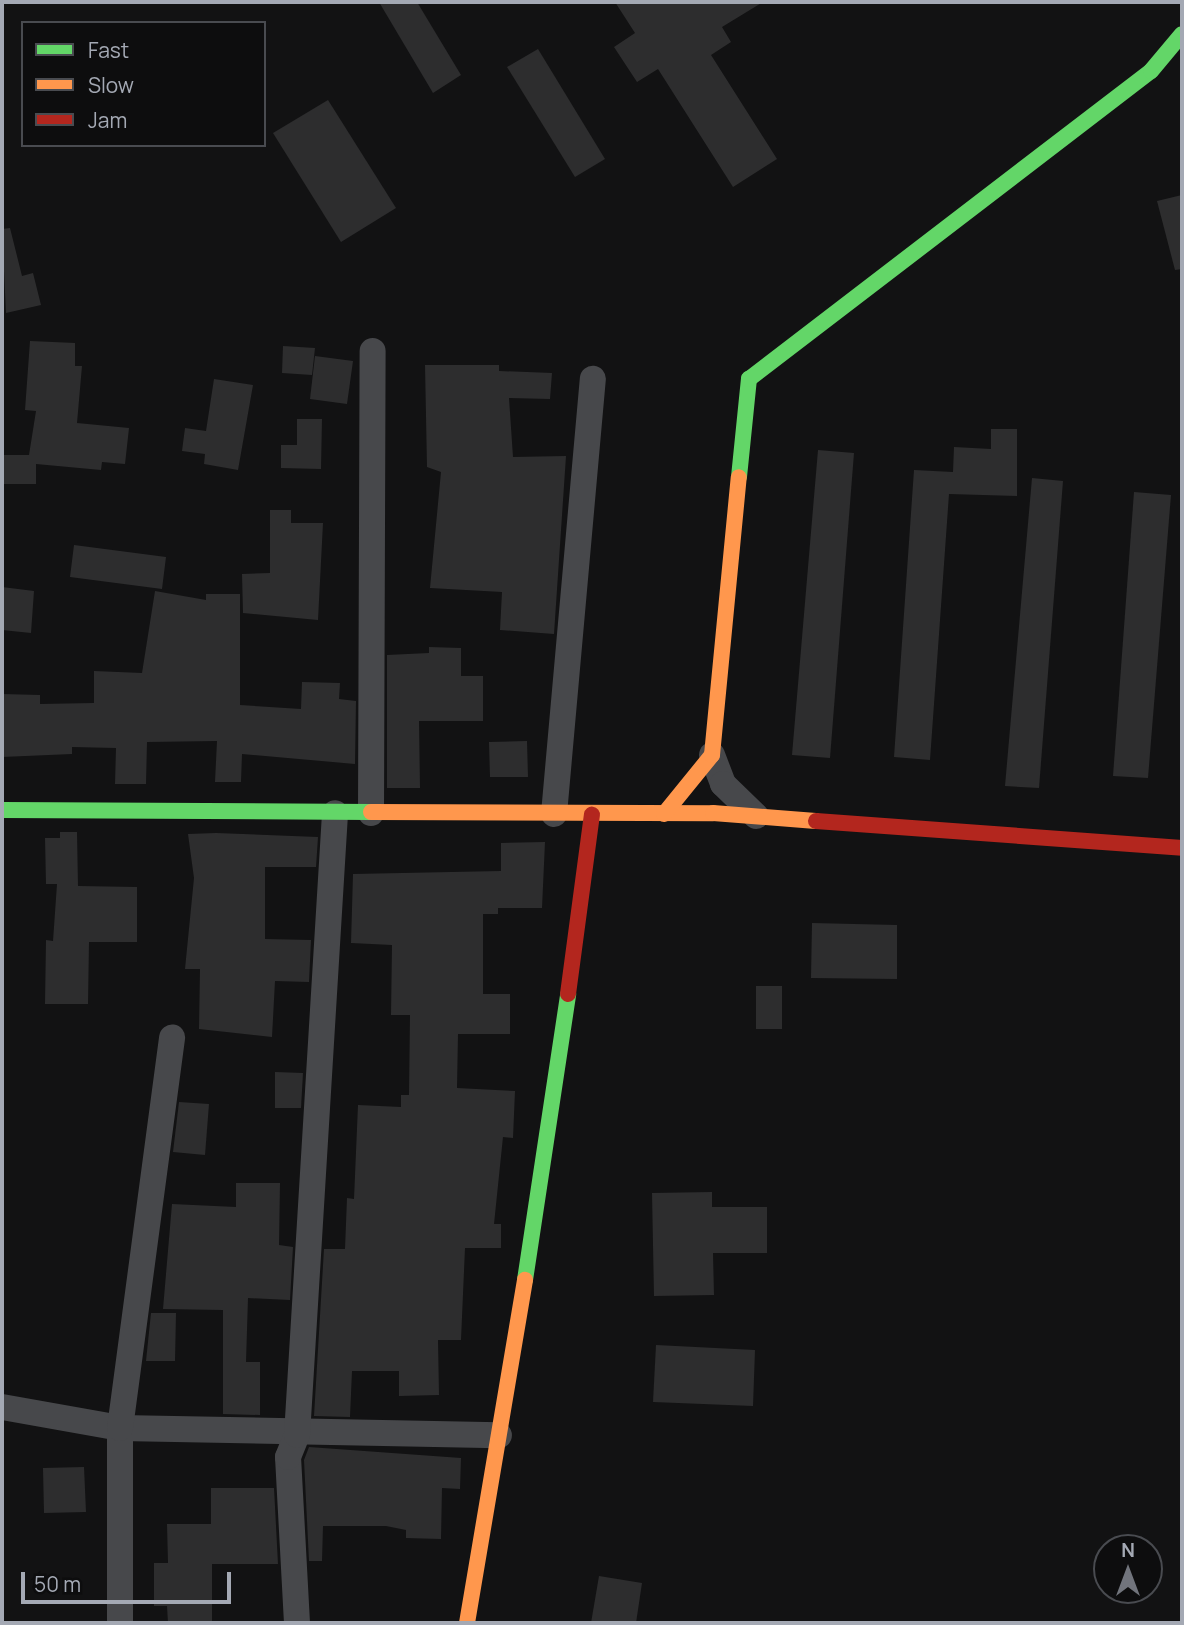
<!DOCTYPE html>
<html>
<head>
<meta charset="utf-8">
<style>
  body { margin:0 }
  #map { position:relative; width:1184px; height:1625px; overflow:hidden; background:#121213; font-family:Manrope,sans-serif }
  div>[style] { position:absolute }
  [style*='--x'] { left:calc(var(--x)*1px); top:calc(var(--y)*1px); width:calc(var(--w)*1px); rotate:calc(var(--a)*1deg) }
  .building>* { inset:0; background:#2d2d2e }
  .street>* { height:26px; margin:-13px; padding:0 13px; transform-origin:13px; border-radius:13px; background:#47484b }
  .fast>* { height:16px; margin:-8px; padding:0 8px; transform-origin:8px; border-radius:8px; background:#63d668 }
  .slow>* { height:16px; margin:-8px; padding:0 8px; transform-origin:8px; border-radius:8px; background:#ff974d }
  .jam>* { height:16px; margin:-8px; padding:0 8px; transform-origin:8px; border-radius:8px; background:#b3261e }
  span { translate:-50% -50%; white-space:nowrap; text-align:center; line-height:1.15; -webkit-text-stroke:7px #0d0d0e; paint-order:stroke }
  .frame { position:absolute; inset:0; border:4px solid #a4a9b4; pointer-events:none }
  .legend { position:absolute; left:21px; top:21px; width:245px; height:126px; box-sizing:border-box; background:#0d0d0e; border:2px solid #494b50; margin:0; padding:9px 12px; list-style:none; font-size:21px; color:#a4a9b4 }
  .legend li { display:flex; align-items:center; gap:14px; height:35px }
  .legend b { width:35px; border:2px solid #494b50 }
  .north { position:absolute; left:1093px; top:1534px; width:70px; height:70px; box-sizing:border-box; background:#0d0d0e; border:2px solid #494b50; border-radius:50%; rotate:0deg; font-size:19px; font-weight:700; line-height:28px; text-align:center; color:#a4a9b4 }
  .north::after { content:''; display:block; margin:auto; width:24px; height:32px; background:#71747c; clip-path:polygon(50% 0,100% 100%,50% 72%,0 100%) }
  .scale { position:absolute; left:21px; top:1572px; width:210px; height:32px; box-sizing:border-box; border:4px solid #a4a9b4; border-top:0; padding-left:9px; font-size:21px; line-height:24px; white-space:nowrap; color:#a4a9b4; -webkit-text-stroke:5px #0d0d0e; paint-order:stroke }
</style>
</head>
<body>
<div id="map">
  <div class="building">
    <div style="clip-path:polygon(379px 2px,417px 2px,461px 75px,433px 93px)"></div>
    <div style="clip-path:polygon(615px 2px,763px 2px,722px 27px,731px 42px,711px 55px,777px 159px,733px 187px,658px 69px,637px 82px,614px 47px,635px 33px)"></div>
    <div style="clip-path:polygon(538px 49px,605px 159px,575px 177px,507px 67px)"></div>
    <div style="clip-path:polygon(328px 100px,396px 208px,341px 242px,273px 133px)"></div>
    <div style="clip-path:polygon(1182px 195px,1182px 269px,1175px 270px,1157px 201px)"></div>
    <div style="clip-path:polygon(10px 228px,22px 276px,33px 273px,41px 305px,6px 313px,2px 229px)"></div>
    <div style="clip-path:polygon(30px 341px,75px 343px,75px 366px,82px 366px,77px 423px,129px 428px,125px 464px,102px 462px,101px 470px,36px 464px,36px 484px,2px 484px,2px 455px,29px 455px,36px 411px,25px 410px)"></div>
    <div style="clip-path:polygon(283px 346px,315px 348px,312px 375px,282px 373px)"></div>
    <div style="clip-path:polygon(315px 356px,353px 361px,347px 404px,310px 399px)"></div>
    <div style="clip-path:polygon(425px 365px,499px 365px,499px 371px,552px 373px,550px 399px,509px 398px,513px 457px,566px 456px,554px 634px,500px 630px,502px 592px,430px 588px,441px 472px,427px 467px)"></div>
    <div style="clip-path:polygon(214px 379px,253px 385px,238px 470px,204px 464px,205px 454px,182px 451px,185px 428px,206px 431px)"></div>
    <div style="clip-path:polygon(297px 419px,322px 419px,321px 469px,281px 468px,281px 445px,297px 445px)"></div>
    <div style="clip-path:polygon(991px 429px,1017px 429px,1017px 496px,949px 494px,930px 760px,894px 757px,914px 470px,953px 472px,954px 447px,991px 449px)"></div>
    <div style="clip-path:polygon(818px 450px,854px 453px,830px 758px,792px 755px)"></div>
    <div style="clip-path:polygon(1032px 478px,1063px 481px,1039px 788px,1005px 786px)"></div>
    <div style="clip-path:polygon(1134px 492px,1171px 495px,1148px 778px,1113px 776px)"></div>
    <div style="clip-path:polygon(270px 510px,291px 510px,291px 523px,323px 523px,318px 620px,243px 613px,242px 574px,270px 573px)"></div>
    <div style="clip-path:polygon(74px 545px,166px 557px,162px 589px,70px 577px)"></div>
    <div style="clip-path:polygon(2px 587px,34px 591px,31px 633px,2px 630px)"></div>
    <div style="clip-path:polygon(155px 591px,206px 600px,206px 594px,240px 594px,240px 705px,301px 709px,302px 682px,340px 683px,339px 699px,356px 701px,355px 764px,242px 754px,241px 782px,215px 782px,217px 741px,147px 742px,146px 784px,115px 784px,116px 748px,72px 747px,72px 754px,2px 757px,2px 694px,40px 695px,40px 704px,94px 703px,94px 671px,142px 673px)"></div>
    <div style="clip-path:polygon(429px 647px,461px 648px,461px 676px,483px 676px,483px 721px,419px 721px,420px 788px,387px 788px,387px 655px,429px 653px)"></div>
    <div style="clip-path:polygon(527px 741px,528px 777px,490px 777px,489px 742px)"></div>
    <div style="clip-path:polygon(60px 832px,77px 832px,78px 886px,137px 887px,137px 942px,89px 942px,88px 1004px,45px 1004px,46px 940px,53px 941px,57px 884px,46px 884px,45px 838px,60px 838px)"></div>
    <div style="clip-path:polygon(216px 833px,318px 837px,316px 867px,265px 867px,265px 939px,311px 940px,309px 982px,275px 981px,272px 1037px,199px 1029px,200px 969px,185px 969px,194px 878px,188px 834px)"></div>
    <div style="clip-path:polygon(545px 842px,542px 908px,498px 908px,498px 914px,483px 914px,483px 994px,510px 994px,510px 1034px,458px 1034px,457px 1088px,515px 1091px,513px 1138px,503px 1137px,494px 1224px,501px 1224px,501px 1248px,465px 1248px,461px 1340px,438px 1340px,439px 1395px,399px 1396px,399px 1371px,352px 1371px,350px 1417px,314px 1416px,324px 1249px,345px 1249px,347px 1198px,354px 1199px,358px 1105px,401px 1107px,401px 1095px,409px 1095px,410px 1015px,391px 1015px,392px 945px,351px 943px,353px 874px,501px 871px,501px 843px)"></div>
    <div style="clip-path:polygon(812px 923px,897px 925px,897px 979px,811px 978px)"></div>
    <div style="clip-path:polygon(756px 986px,782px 986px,782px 1029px,756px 1029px)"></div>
    <div style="clip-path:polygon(275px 1072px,303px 1073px,301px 1108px,275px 1108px)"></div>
    <div style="clip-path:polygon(179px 1102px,209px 1104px,205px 1155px,173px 1152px)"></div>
    <div style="clip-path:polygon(236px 1183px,280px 1183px,279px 1245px,293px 1247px,290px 1300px,248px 1298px,246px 1362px,260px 1362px,260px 1415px,223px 1414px,223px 1310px,163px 1309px,172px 1204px,236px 1207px)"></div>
    <div style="clip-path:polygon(712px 1192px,712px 1207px,767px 1207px,767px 1253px,713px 1253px,714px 1295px,654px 1296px,652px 1193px)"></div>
    <div style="clip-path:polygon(151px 1313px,176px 1313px,175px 1361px,146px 1361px)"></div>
    <div style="clip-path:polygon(656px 1345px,755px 1350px,753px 1406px,653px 1402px)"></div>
    <div style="clip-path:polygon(309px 1447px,461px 1458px,460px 1489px,442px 1488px,441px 1539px,406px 1538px,406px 1530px,386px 1526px,323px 1526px,322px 1561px,309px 1561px,304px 1460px)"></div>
    <div style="clip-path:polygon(84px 1467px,86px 1512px,44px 1513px,43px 1468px)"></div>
    <div style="clip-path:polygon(211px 1488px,274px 1488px,278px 1564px,212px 1564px,212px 1623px,168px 1623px,167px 1606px,154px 1606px,154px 1563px,168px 1563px,167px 1524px,211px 1524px)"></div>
    <div style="clip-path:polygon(599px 1576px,642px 1583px,636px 1623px,591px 1623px)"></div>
  </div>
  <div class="street">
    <div style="--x:712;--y:755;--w:31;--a:69"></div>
    <div style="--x:723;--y:784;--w:46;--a:44.1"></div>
    <div style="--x:371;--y:813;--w:462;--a:-89.8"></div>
    <div style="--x:554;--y:814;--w:437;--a:-84.9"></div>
    <div style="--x:2;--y:1407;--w:120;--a:10.1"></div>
    <div style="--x:120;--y:1428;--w:379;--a:1.1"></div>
    <div style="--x:120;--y:1623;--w:195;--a:-90"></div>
    <div style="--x:120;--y:1428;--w:394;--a:-82.4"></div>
    <div style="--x:297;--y:1623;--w:166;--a:-93.1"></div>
    <div style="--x:288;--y:1457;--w:24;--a:-68"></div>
    <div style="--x:297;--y:1435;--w:623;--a:-86.5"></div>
  </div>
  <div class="fast">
    <div style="--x:739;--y:477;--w:99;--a:-84.2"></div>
    <div style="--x:749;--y:379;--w:506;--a:-37.46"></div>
    <div style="--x:1151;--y:71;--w:48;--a:-50"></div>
    <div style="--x:2;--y:810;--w:369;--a:0.3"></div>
    <div style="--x:525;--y:1280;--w:289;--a:-81.4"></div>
  </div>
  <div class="slow">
    <div style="--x:371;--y:812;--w:342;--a:0.2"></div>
    <div style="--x:713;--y:813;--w:103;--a:4.4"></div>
    <div style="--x:664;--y:814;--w:76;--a:-50.9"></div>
    <div style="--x:712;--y:755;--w:279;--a:-84.5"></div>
    <div style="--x:467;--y:1623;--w:348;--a:-80.4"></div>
  </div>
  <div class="jam">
    <div style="--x:816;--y:821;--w:367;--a:4.2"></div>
    <div style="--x:568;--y:994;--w:181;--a:-82.4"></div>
  </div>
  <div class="frame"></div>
  <ul class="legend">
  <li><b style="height:9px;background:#63d668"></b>Fast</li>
  <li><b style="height:9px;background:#ff974d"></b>Slow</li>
  <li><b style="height:9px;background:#b3261e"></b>Jam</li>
  </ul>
  <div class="north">N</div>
  <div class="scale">50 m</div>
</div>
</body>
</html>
